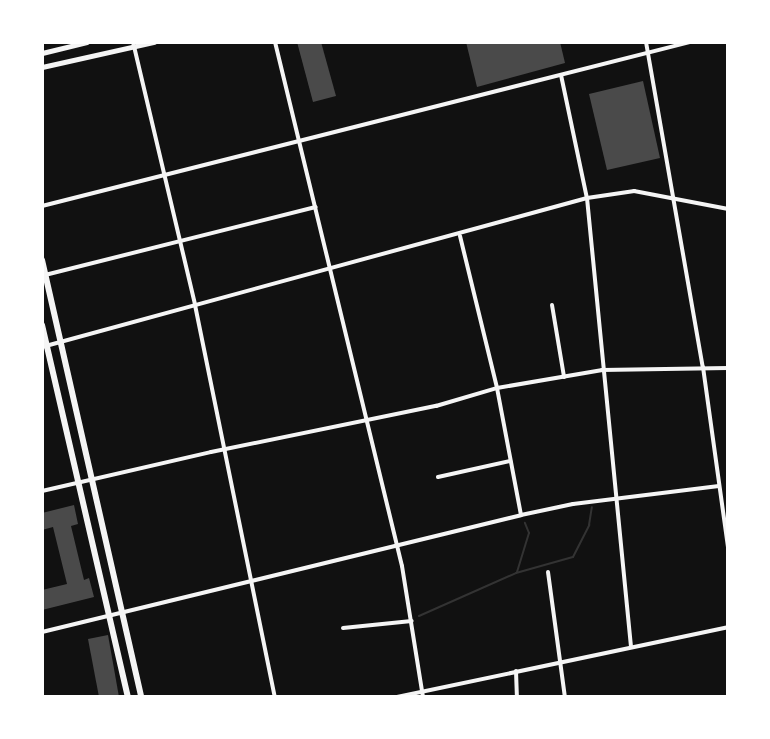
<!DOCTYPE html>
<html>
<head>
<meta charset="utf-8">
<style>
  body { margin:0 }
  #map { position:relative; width:770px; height:739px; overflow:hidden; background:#111; font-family:"Noto Serif",serif }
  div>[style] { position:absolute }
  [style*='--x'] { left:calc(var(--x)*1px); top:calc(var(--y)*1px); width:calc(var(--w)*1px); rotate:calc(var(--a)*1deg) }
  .stream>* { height:2px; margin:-1px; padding:0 1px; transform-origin:1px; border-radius:1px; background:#333 }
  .building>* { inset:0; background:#4a4a4a }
  .minor>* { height:4px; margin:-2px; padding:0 2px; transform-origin:2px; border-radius:2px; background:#f5f5f5 }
  .tertiary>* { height:5px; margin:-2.5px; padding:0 2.5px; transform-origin:2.5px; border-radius:2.5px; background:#f5f5f5 }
  .secondary>* { height:6px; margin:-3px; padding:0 3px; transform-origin:3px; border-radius:3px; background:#f5f5f5 }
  span { translate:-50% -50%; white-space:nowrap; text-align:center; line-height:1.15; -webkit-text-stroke:6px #fff; paint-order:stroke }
  .frame { position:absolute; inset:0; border:44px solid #fff; pointer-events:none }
</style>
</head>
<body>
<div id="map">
  <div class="stream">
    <div style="--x:517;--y:572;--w:41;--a:-72.9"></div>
    <div style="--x:529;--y:533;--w:11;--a:-112"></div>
    <div style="--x:419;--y:616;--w:106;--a:-23.9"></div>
    <div style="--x:516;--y:573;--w:59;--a:-15.7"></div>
    <div style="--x:573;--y:557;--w:36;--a:-63"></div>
    <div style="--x:589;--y:525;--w:18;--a:-81"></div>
  </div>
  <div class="building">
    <div style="clip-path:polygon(297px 42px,321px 42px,336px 96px,313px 102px)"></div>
    <div style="clip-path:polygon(466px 42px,560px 42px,565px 63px,477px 87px)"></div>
    <div style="clip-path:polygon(643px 81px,660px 158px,607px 170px,589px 94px)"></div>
    <div style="clip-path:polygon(74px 505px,78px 524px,71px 526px,84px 580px,89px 578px,94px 597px,42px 610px,42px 590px,67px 584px,53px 527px,42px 530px,42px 513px)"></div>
    <div style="clip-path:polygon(108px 635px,119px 697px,99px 697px,88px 639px)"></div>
  </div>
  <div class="minor">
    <div style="--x:133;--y:42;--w:270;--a:76.7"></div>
    <div style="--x:195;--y:305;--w:400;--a:78.5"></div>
    <div style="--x:275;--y:42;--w:539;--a:76.38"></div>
    <div style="--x:402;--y:566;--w:133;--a:80.9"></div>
    <div style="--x:646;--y:42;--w:330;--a:80.1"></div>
    <div style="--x:703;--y:367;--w:183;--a:82.1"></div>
    <div style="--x:561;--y:75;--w:126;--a:78.1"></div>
    <div style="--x:587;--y:198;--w:450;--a:84.4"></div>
    <div style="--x:42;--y:206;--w:668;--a:-14.2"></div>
    <div style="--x:460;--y:236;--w:156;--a:76.3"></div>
    <div style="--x:497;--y:388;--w:129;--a:79.3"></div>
    <div style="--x:45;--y:275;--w:279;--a:-14.1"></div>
    <div style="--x:552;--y:305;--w:73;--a:80.5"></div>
    <div style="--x:42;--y:347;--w:565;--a:-15.29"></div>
    <div style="--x:587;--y:198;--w:48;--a:-8.5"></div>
    <div style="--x:634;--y:191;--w:96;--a:10.8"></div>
    <div style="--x:438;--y:477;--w:74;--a:-12.5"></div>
    <div style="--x:42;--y:491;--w:173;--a:-13"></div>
    <div style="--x:211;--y:452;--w:230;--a:-11.6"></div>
    <div style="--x:436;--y:406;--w:64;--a:-16.4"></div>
    <div style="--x:497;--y:388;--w:107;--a:-9.7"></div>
    <div style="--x:602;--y:370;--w:126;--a:-0.9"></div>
    <div style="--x:548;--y:572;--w:126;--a:82.3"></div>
    <div style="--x:343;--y:628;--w:69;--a:-5.8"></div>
    <div style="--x:42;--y:632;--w:493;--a:-13.7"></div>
    <div style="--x:521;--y:515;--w:53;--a:-11.9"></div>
    <div style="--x:573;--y:504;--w:147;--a:-7"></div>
    <div style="--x:516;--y:671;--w:26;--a:88"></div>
    <div style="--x:397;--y:697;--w:338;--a:-11.9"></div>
  </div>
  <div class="tertiary">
    <div style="--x:42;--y:53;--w:46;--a:-13.7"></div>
    <div style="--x:42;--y:67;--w:115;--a:-12.6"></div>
  </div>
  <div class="secondary">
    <div style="--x:42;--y:260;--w:448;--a:77.2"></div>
    <div style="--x:42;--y:325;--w:382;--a:77"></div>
  </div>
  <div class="frame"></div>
</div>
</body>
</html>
